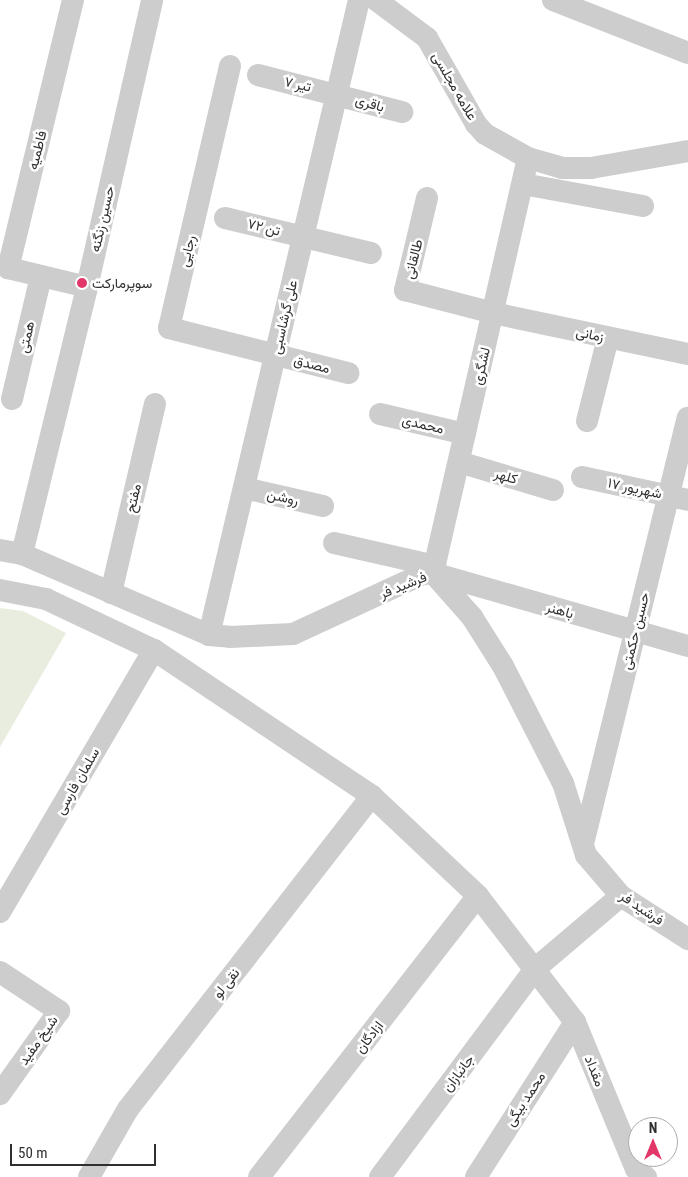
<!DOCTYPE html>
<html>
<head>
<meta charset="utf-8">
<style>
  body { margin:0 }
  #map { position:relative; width:688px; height:1177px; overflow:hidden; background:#fff; font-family:"Roboto Condensed",Vazirmatn,sans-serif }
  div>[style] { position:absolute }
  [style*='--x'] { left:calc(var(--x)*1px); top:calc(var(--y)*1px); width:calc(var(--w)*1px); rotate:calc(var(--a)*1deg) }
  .green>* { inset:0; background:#e9eddf }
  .minor>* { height:22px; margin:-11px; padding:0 11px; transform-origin:11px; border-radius:11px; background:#cdcdcd }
  .dots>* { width:14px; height:14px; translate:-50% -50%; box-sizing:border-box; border:2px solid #fff; border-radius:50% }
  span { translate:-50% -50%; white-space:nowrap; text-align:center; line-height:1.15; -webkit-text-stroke:5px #fff; paint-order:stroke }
  .street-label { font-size:14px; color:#303030 }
  .poi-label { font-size:14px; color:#303030 }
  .left { translate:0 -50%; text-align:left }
  .north { position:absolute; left:628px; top:1117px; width:50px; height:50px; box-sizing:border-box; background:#fff; border:1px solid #acacac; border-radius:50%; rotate:0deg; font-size:14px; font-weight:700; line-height:20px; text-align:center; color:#303030 }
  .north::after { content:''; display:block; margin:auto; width:18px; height:22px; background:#e33769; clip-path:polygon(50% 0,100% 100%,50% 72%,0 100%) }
  .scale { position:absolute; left:10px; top:1144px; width:146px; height:22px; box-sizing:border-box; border:2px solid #303030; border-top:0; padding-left:6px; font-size:15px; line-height:18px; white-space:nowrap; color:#303030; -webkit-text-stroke:4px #fff; paint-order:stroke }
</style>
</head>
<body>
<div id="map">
  <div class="green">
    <div style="clip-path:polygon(0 608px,23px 611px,66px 633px,0 747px)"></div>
  </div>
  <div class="minor">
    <div style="--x:73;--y:0;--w:276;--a:103.6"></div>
    <div style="--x:8;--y:268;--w:81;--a:13.5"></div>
    <div style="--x:376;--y:0;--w:64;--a:36.7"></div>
    <div style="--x:427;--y:38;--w:99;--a:60.3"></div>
    <div style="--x:476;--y:124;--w:13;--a:48"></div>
    <div style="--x:485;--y:134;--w:49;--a:29.2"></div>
    <div style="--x:528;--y:158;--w:35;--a:16"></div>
    <div style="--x:562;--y:168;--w:29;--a:0"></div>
    <div style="--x:591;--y:168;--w:98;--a:-9.9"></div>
    <div style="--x:553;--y:0;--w:145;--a:21.4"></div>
    <div style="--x:230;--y:66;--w:269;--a:103.1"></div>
    <div style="--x:169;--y:328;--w:185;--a:14.1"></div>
    <div style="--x:258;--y:75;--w:149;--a:14.4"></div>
    <div style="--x:528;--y:158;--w:426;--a:102.9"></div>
    <div style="--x:433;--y:573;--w:265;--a:16"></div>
    <div style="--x:523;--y:184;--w:122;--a:10.4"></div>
    <div style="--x:427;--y:198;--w:95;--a:103.4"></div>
    <div style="--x:405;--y:290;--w:91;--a:14.6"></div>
    <div style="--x:493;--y:313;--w:199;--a:11.9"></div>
    <div style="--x:225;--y:218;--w:150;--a:13.5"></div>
    <div style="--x:12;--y:399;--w:126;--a:-76.7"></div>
    <div style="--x:380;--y:414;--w:87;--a:13.2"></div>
    <div style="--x:587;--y:421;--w:86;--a:-75.8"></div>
    <div style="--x:459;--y:462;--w:98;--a:16.6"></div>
    <div style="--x:582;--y:477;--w:108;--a:12.2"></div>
    <div style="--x:244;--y:488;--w:81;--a:12.8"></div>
    <div style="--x:334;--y:543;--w:104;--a:12.8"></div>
    <div style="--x:0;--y:550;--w:22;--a:10"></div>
    <div style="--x:22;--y:554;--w:204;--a:23.4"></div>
    <div style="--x:209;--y:635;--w:21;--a:5"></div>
    <div style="--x:230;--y:637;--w:63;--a:-2.7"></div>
    <div style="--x:293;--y:634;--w:143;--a:-24.8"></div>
    <div style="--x:423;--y:574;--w:10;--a:-6"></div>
    <div style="--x:433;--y:573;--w:59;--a:48.4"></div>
    <div style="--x:472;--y:617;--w:58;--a:57.7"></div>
    <div style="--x:503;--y:666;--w:131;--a:62.9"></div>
    <div style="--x:563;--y:783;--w:76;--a:72.3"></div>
    <div style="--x:586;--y:855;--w:54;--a:49.5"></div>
    <div style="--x:621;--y:896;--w:80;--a:32.7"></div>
    <div style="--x:22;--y:554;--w:275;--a:-76.3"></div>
    <div style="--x:87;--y:287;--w:294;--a:-77.2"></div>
    <div style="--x:0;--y:590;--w:47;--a:11.1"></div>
    <div style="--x:46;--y:599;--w:119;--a:25.3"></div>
    <div style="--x:154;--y:650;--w:262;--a:33.8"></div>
    <div style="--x:372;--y:796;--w:146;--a:43.3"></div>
    <div style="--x:478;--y:896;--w:159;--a:52.4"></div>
    <div style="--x:575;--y:1022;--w:159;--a:67.5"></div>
    <div style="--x:636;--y:1169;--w:13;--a:39"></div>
    <div style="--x:111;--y:593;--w:194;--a:-76.9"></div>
    <div style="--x:209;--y:635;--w:652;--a:-76.71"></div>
    <div style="--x:583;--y:844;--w:439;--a:-76.2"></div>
    <div style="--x:0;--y:912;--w:304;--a:-59.6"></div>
    <div style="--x:0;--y:972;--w:71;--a:33.5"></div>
    <div style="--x:59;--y:1011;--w:102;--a:125.4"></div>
    <div style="--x:89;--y:1177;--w:78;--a:-60.2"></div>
    <div style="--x:128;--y:1109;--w:397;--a:-52.1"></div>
    <div style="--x:259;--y:1177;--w:356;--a:-52.1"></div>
    <div style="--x:380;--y:1177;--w:261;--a:-53.3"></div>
    <div style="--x:536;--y:968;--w:111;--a:-40.3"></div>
    <div style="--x:476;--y:1177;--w:184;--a:-57.4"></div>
  </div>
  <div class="dots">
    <div style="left:82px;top:283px;background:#e33769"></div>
  </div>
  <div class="street-label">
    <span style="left:298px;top:84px;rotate:13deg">۷ تیر</span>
    <span style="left:455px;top:86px;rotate:60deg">علامه مجلسی</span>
    <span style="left:370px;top:103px;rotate:16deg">باقری</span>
    <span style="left:37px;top:150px;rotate:-76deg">فاطمیه</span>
    <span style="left:102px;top:219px;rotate:-77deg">حسین زنگنه</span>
    <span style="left:264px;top:227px;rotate:14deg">۷۲ تن</span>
    <span style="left:187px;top:251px;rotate:-77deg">رجایی</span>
    <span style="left:413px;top:259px;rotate:-76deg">طالقانی</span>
    <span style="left:284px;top:317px;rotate:-77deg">علی گرشاسبی</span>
    <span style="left:590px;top:334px;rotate:12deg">زمانی</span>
    <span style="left:26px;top:337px;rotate:-77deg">همتی</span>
    <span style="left:312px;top:364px;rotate:14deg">مصدق</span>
    <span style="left:481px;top:366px;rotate:-77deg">لشگری</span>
    <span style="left:423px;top:424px;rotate:13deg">محمدی</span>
    <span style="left:506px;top:476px;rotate:17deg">کلهر</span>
    <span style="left:635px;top:488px;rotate:12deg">۱۷ شهریور</span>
    <span style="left:283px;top:497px;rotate:13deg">روشن</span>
    <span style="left:133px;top:498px;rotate:-77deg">مفتح</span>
    <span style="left:403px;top:585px;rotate:-22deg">فرشید فر</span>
    <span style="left:560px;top:610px;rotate:16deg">باهنر</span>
    <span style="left:635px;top:631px;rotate:-76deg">حسین حکمتی</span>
    <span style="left:77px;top:781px;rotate:-60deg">سلمان فارسی</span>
    <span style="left:642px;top:908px;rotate:34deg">فرشید فر</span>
    <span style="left:226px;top:983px;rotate:-52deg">نقی لو</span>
    <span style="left:369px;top:1037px;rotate:-52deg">ازادگان</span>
    <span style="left:38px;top:1040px;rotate:-55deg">شیخ مفید</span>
    <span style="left:595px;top:1071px;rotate:68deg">مقداد</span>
    <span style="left:458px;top:1073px;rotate:-53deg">جانبازان</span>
    <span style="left:525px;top:1099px;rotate:-57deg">محمد بیگی</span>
  </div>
  <div class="poi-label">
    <span class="left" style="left:92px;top:283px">سوپرمارکت</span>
  </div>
  <div class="north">N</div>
  <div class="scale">50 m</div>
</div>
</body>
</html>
